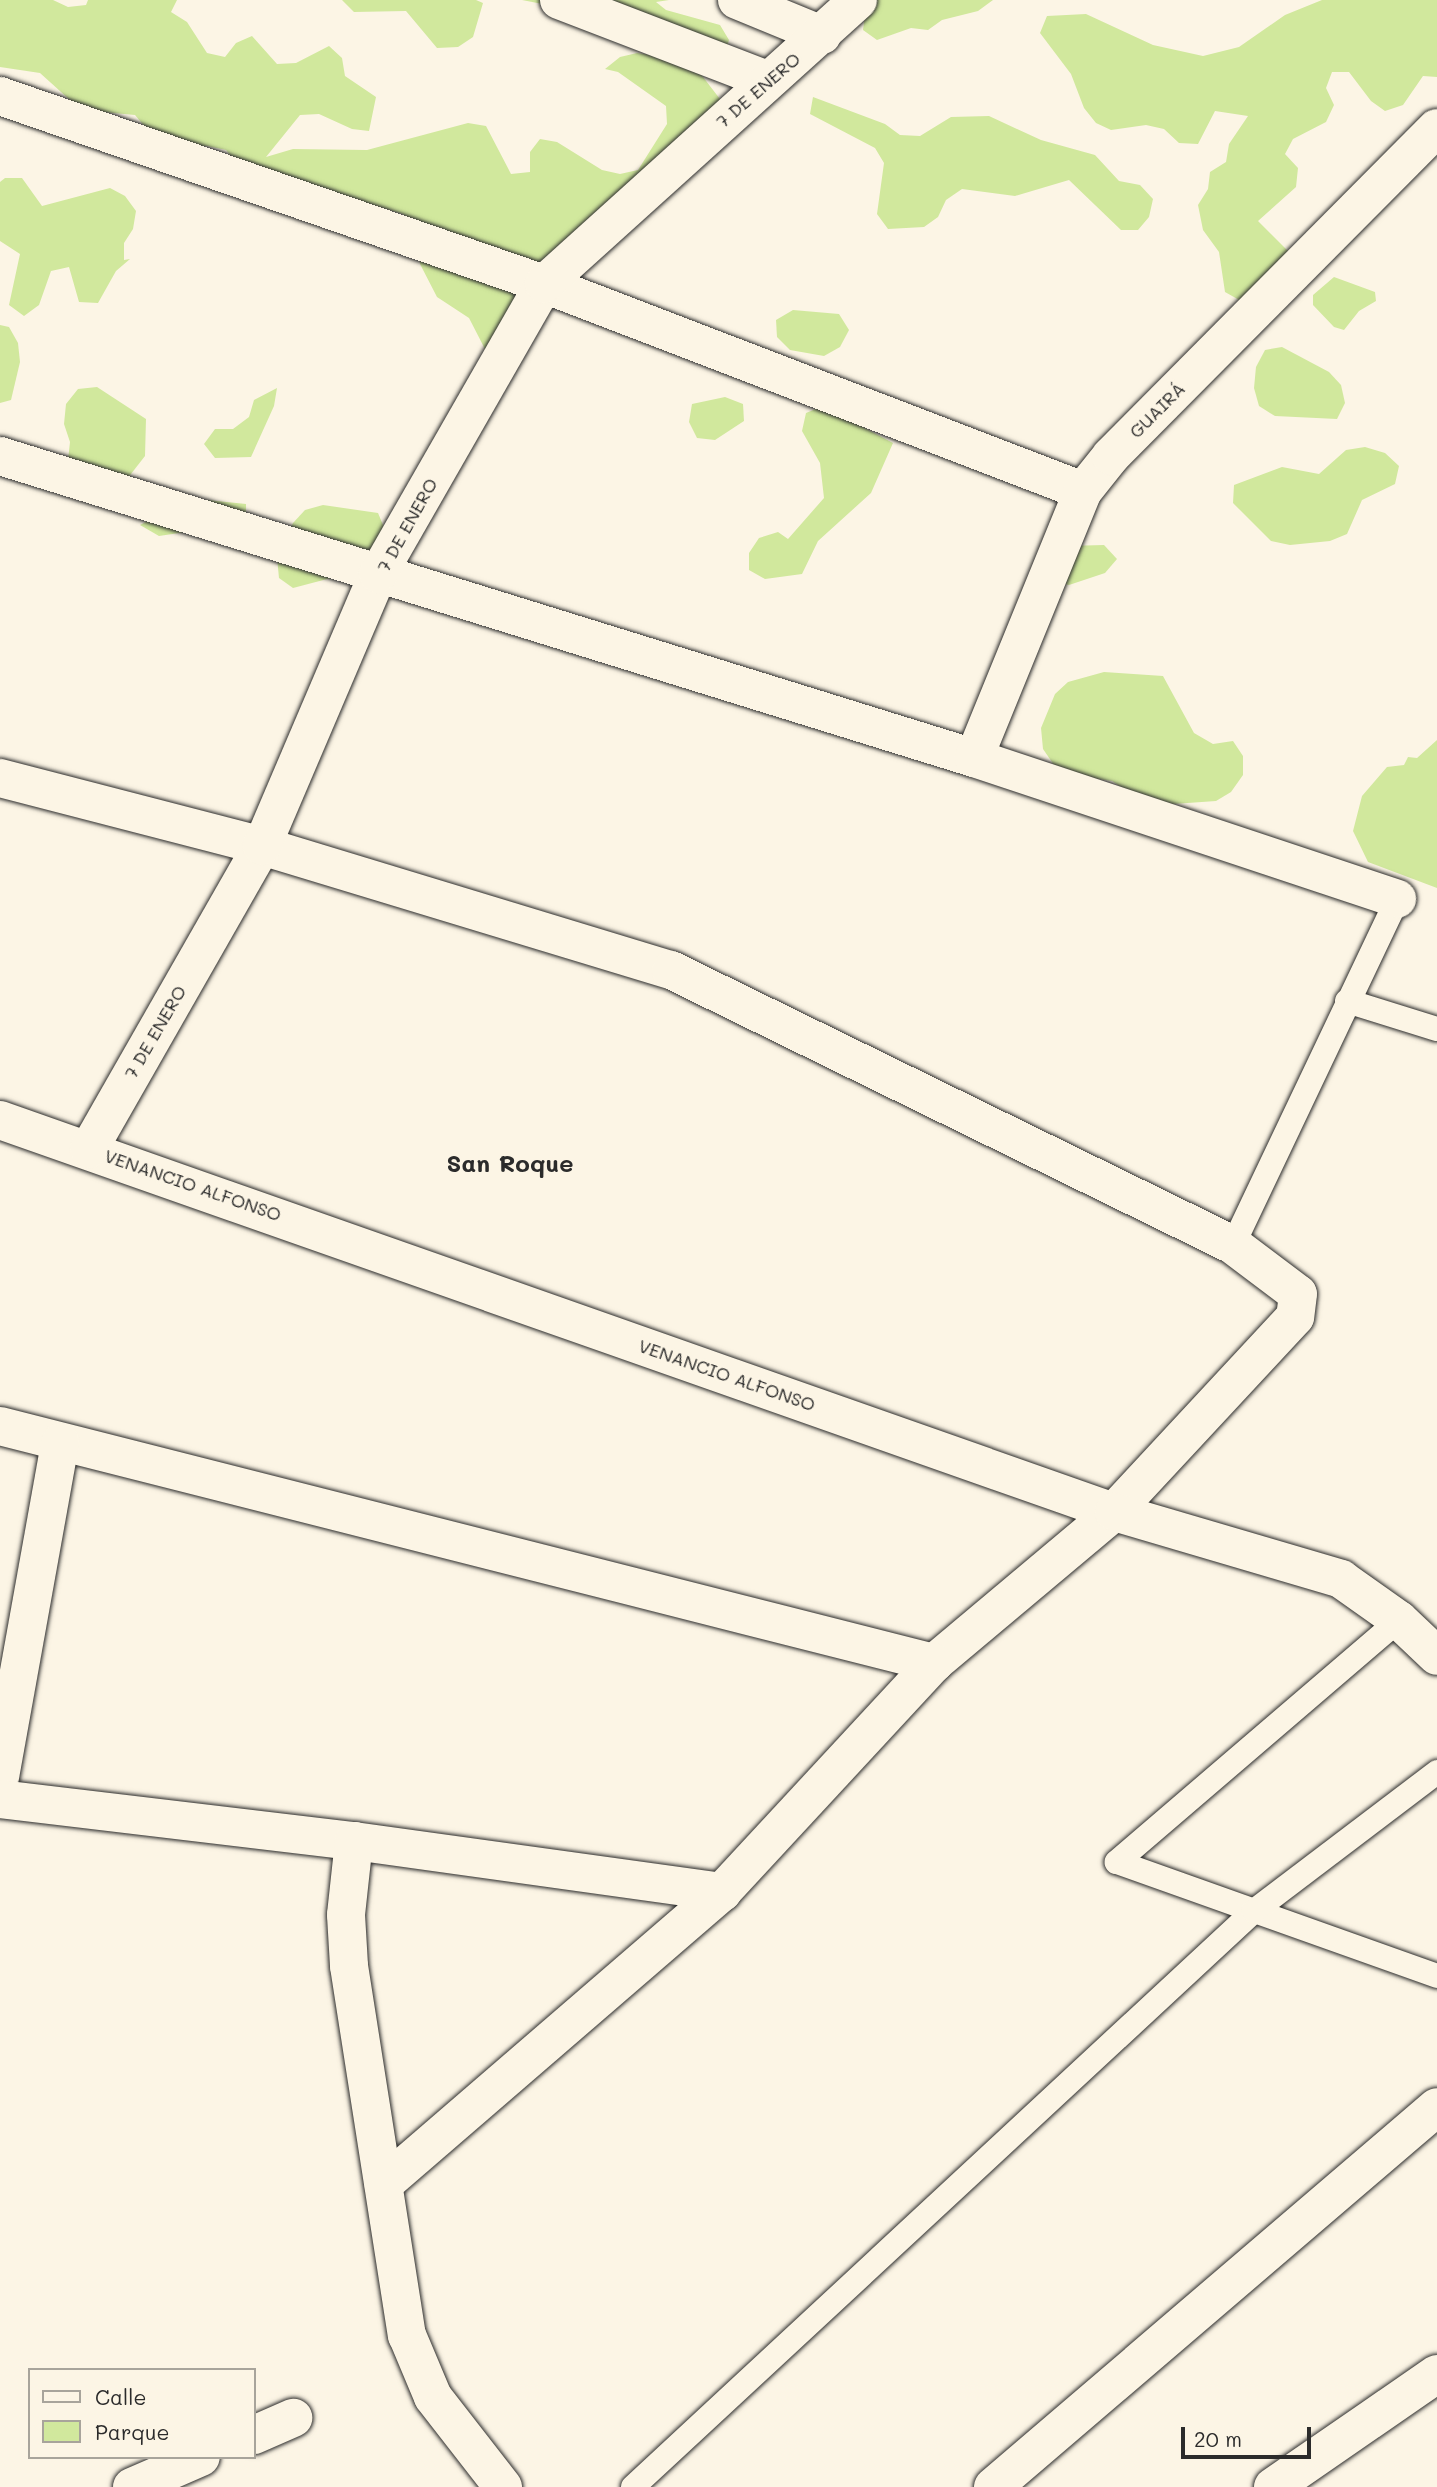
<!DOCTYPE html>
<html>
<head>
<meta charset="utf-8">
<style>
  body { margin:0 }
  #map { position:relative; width:1437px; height:2487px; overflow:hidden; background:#fcf5e5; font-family:Mali,sans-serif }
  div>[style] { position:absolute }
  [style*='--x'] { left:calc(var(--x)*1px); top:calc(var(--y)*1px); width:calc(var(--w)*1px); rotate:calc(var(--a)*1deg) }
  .green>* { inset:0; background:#d1e89d }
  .roads { filter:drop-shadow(0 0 2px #2b2b2b) drop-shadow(0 0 2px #2b2b2b) }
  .service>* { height:24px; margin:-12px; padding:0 12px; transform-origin:12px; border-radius:12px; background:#fcf5e5 }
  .minor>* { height:38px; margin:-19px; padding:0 19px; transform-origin:19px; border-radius:19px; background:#fcf5e5 }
  .secondary>* { height:38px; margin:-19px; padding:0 19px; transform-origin:19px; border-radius:19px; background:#fcf5e5 }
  span { translate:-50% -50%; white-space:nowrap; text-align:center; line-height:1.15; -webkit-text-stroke:6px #fcf5e5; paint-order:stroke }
  .street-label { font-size:18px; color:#2b2b2b }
  .district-label { font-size:24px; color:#2b2b2b; font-weight:700 }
  .legend { position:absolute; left:28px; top:2368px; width:228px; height:91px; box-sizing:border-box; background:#fcf5e5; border:2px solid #a8a49b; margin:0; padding:9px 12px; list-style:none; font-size:21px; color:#2b2b2b }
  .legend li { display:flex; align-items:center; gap:14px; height:35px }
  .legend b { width:35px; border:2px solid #a8a49b }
  .scale { position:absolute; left:1181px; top:2427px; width:130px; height:32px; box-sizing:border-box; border:4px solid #2b2b2b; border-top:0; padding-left:9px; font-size:21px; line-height:24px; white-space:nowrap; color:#2b2b2b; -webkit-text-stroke:5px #fcf5e5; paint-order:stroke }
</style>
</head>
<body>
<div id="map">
  <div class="green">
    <div style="clip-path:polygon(0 0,53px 0,68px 7px,86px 5px,88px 0,177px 0,171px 12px,187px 22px,207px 53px,225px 57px,236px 43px,252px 36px,277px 64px,296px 63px,329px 46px,342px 58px,345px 76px,376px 97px,369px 131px,352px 129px,319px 114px,300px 115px,266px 157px,293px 149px,367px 150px,468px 123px,486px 126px,511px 174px,530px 172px,530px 152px,540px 139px,557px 142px,602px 170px,620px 174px,638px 170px,667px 124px,666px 106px,618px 72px,605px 69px,620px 57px,637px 53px,690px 60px,723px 103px,487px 353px,469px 318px,437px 297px,420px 264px,417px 227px,403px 214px,238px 165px,226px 150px,207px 146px,172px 149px,157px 141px,135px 115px,81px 110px,40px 73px,0 67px)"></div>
    <div style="clip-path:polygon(342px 0,476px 0,483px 3px,473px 37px,458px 47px,437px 48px,406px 11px,354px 12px)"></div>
    <div style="clip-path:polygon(522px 0,669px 0,656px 2px,666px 10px,720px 25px,729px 40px,723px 58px,578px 11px)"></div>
    <div style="clip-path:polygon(867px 0,993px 0,978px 11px,942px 20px,928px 30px,911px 28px,877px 40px,863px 30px)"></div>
    <div style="clip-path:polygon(1322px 0,1437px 0,1437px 77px,1423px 76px,1403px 105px,1385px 111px,1371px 101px,1349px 72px,1332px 72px,1326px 88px,1334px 105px,1326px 122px,1293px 139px,1285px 154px,1298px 168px,1296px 187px,1258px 221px,1298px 261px,1241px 301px,1225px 292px,1219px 252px,1203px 230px,1198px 205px,1208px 189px,1210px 172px,1226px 162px,1229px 144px,1248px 116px,1215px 111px,1198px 144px,1179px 143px,1164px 129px,1146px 125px,1111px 130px,1096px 123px,1084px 108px,1071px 74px,1040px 33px,1047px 16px,1086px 14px,1153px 45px,1203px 56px,1239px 47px,1285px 15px)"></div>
    <div style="clip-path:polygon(813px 97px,885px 124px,900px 135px,920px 136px,951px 117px,989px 116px,1041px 140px,1095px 155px,1119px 181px,1140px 185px,1153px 199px,1149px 217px,1138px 230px,1121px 230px,1069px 180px,1015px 196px,962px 189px,946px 200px,938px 217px,924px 227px,888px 229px,877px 214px,884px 163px,875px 148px,810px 114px)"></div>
    <div style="clip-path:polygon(5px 178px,22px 178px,42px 206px,110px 188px,125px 196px,136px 211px,133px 229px,124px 243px,124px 260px,130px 259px,116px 271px,98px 303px,79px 302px,69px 267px,51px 271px,39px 305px,24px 316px,9px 305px,20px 254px,0 241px,0 182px)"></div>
    <div style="clip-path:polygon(1334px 277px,1375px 292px,1376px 301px,1359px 311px,1344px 330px,1334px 327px,1313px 305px,1313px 295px)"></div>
    <div style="clip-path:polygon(793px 310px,839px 314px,849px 330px,840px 347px,824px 356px,790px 350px,777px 337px,776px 320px)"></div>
    <div style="clip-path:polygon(0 325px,9px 327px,18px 343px,20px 362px,11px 400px,0 403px)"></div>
    <div style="clip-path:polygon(1282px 347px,1329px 372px,1341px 385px,1345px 403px,1337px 419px,1275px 416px,1259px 406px,1254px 388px,1256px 367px,1265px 350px)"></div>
    <div style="clip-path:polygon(97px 387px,146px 419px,145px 456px,120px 488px,66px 478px,70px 442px,64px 424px,66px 404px,78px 389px)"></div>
    <div style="clip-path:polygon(277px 388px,274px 406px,251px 457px,215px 458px,204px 444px,215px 429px,233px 429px,249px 417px,254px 400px)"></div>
    <div style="clip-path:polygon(725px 397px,743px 404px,744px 421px,715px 440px,697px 438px,689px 422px,692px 404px)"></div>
    <div style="clip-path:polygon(823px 406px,893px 443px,871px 493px,818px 541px,802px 574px,765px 579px,749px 570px,749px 553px,759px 538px,778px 532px,788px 539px,824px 498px,820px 463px,802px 431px,806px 413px)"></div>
    <div style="clip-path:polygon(1365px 447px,1385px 453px,1399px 466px,1395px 484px,1362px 500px,1347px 534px,1330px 541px,1290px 545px,1271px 541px,1233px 503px,1234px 485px,1282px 467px,1319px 474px,1346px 450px)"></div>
    <div style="clip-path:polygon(207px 500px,246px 504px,246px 523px,159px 536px,140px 525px,172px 508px,190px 508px)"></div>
    <div style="clip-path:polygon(323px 505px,378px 513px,393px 549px,331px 578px,293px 588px,279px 578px,277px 557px,293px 523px,305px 510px)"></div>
    <div style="clip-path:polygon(1104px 545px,1117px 559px,1105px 573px,1069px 585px,1053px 582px,1066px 546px)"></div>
    <div style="clip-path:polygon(1104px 672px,1163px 676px,1194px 733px,1213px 744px,1233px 741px,1243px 756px,1243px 775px,1231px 792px,1216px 801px,1159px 805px,1142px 801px,1112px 781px,1069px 775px,1054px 765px,1043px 749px,1041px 728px,1055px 694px,1068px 682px)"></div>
    <div style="clip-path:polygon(1437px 740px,1437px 888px,1368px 862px,1353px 831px,1362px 796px,1387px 767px,1404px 765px,1408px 757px,1417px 758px)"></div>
  </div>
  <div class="roads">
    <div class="service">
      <div style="--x:1347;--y:1001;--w:94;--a:17.3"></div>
      <div style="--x:1233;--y:1245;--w:383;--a:-64.6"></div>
      <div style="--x:1399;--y:1620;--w:372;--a:139.4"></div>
      <div style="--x:1117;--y:1862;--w:340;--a:19.6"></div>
      <div style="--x:633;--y:2487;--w:847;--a:-42.85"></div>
      <div style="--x:1254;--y:1911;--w:230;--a:-37.2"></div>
    </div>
    <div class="minor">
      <div style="--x:559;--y:0;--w:223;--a:21"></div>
      <div style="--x:737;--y:0;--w:92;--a:22.4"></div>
      <div style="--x:0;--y:96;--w:576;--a:19.06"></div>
      <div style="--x:544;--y:284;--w:577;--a:21.01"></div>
      <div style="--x:0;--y:456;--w:1020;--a:17.23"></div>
      <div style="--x:974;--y:758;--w:446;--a:18.4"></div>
      <div style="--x:974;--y:758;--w:288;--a:-67.8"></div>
      <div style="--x:1083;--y:491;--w:45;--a:-51.3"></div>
      <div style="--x:1111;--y:456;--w:462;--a:-45.2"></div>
      <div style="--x:0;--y:778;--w:271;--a:14.5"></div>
      <div style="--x:262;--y:846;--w:427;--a:16.9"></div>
      <div style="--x:671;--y:970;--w:626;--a:26.07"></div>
      <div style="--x:1233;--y:1245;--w:81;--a:37"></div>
      <div style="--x:1298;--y:1294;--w:23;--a:97"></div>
      <div style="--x:1295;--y:1317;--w:266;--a:132.9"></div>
      <div style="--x:1114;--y:1512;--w:235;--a:140"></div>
      <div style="--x:934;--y:1663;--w:312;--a:132.8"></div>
      <div style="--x:722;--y:1892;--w:447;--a:139.2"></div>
      <div style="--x:0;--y:1120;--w:1181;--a:19.39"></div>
      <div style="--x:1114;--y:1512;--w:237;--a:16.4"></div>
      <div style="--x:1341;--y:1579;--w:71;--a:35.3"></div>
      <div style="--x:1399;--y:1620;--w:52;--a:43.5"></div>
      <div style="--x:89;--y:1149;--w:349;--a:-60.3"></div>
      <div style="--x:262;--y:846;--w:296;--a:-66.9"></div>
      <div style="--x:378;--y:574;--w:334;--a:-60.2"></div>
      <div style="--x:544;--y:284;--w:423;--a:-42.1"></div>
      <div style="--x:0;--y:1426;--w:964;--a:14.24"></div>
      <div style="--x:0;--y:1777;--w:340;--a:-79.8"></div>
      <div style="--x:0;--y:1799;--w:356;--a:6.8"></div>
      <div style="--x:354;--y:1841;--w:372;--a:7.9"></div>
      <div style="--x:354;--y:1841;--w:74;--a:96.2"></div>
      <div style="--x:346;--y:1915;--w:51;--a:86.6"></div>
      <div style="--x:349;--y:1966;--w:374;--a:81.1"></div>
      <div style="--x:407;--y:2335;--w:67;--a:67.2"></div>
      <div style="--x:433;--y:2397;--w:114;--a:52.1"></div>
      <div style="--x:254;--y:2435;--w:43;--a:-23.6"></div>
      <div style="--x:132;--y:2487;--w:75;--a:-23.5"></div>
      <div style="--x:993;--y:2487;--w:584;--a:-40.56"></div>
    </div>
    <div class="secondary">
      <div style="--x:1273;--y:2487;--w:199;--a:-34.6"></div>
    </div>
  </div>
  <div class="street-label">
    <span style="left:758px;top:90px;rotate:-41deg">7 DE ENERO</span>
    <span style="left:1157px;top:410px;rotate:-45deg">GUAIRÁ</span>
    <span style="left:407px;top:525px;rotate:-61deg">7 DE ENERO</span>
    <span style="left:155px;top:1032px;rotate:-60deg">7 DE ENERO</span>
    <span style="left:193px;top:1185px;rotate:19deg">VENANCIO ALFONSO</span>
    <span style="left:727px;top:1375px;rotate:19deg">VENANCIO ALFONSO</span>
  </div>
  <div class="district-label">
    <span style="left:510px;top:1163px">San Roque</span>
  </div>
  <ul class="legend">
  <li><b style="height:9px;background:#fcf5e5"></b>Calle</li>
  <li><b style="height:19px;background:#d1e89d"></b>Parque</li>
  </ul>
  <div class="scale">20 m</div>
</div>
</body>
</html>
